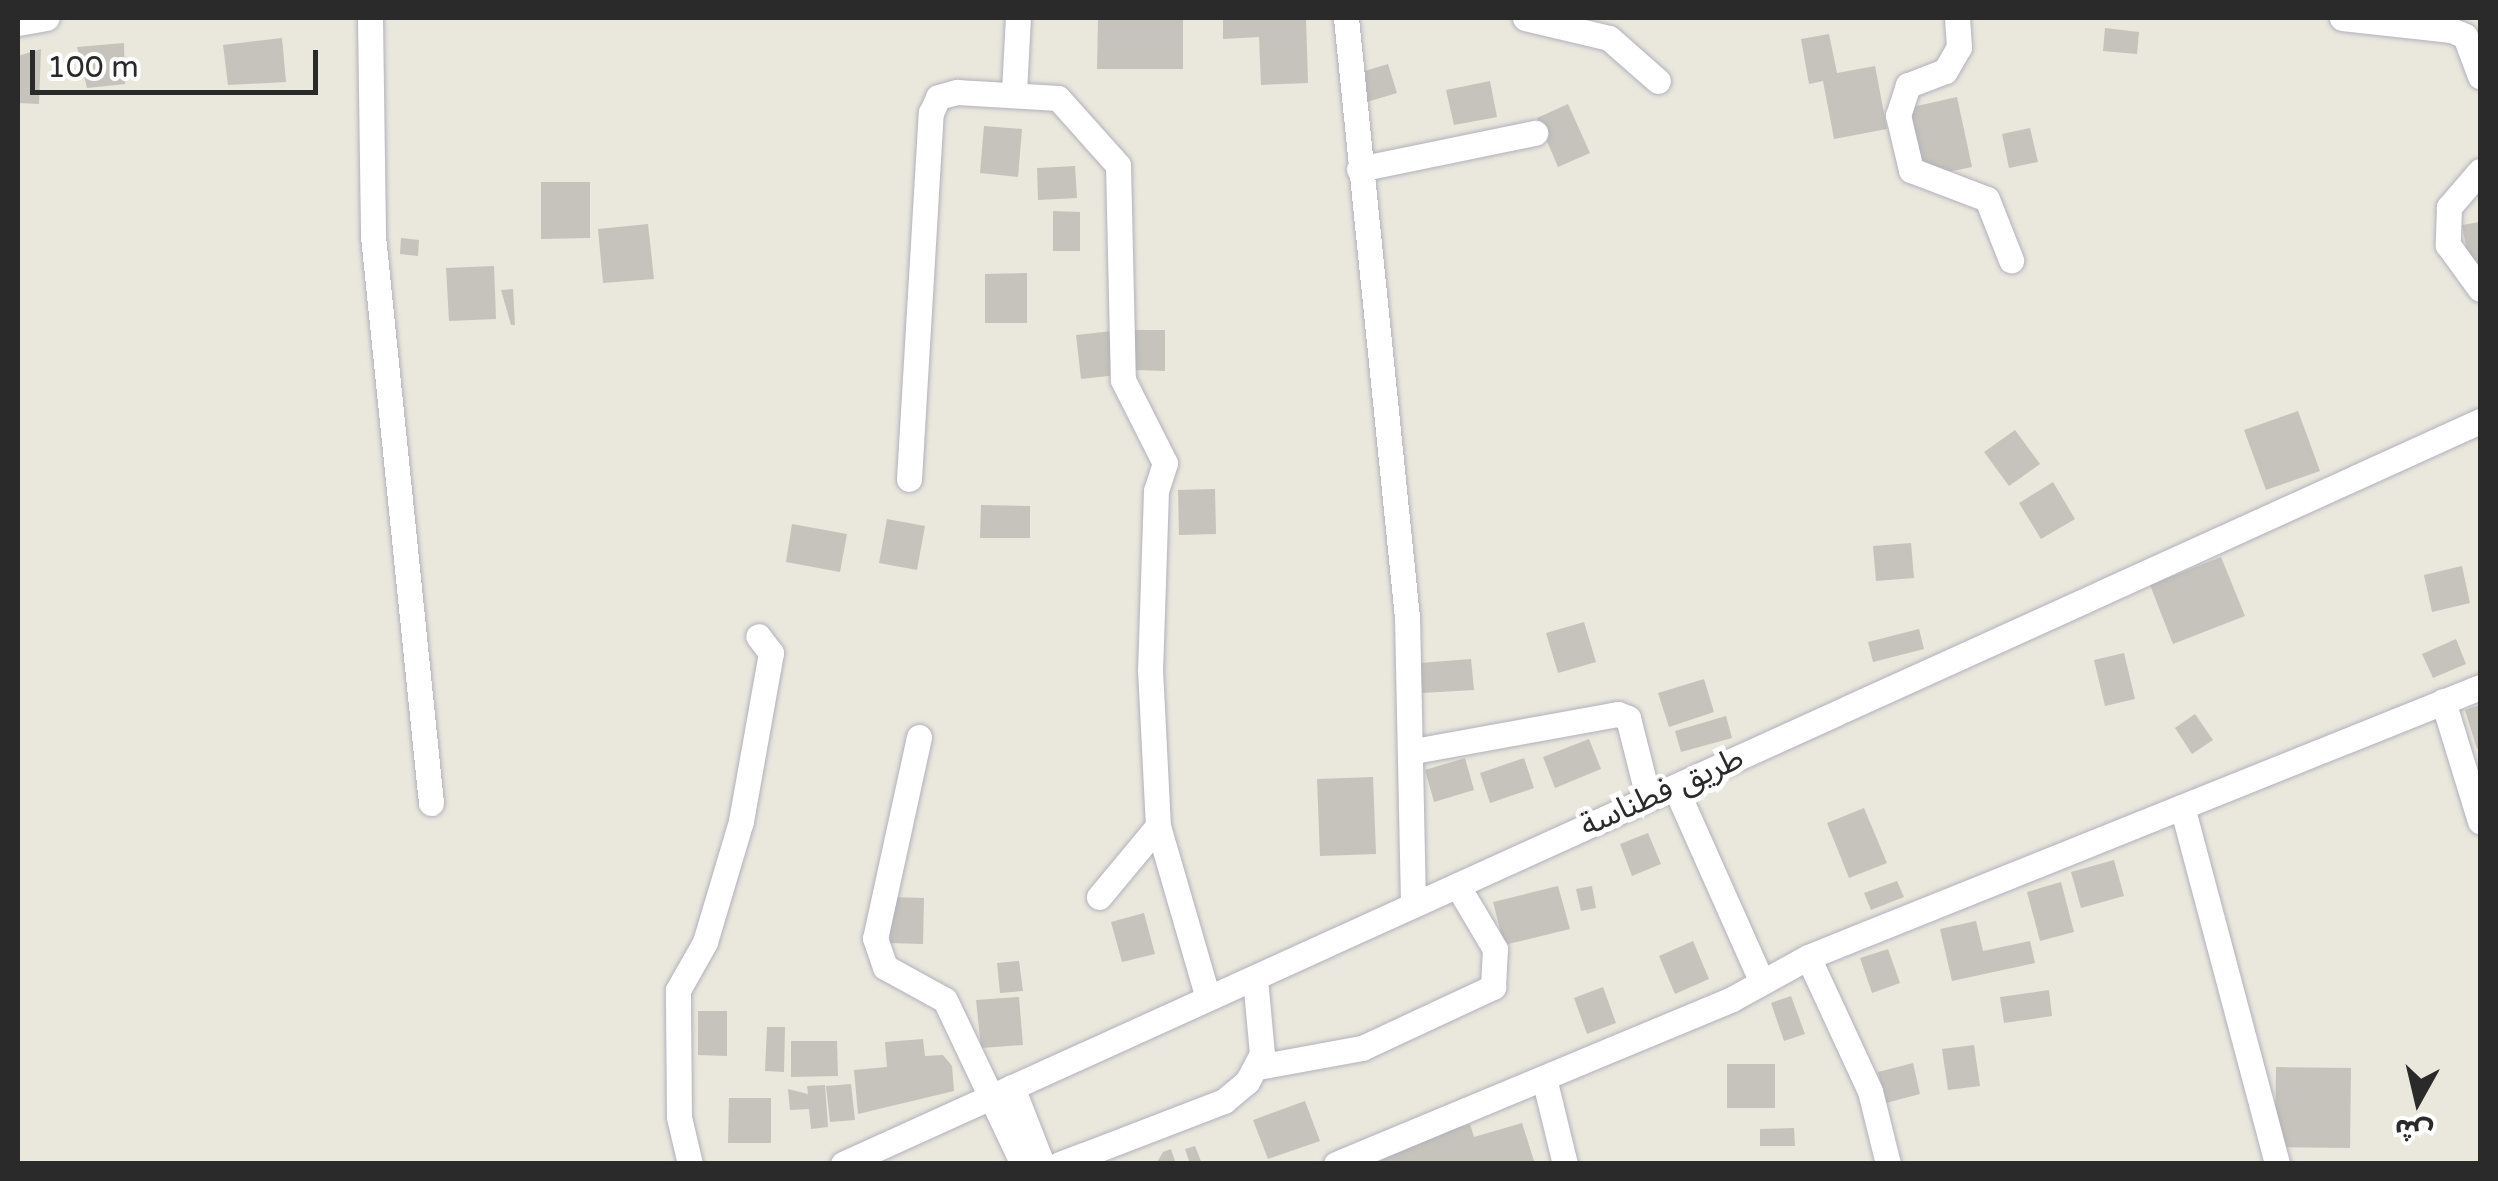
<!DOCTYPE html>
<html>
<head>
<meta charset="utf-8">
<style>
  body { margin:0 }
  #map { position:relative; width:2498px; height:1181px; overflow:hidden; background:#eae7dd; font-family:"Varela Round","Noto Sans Arabic",sans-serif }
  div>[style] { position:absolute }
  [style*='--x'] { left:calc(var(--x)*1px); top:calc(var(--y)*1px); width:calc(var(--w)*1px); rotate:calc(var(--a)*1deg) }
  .building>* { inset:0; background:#c6c3bc }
  .roads { filter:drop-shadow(0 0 2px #b0b1bc) drop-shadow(0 0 2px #b0b1bc) }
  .minor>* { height:25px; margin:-12.5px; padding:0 12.5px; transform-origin:12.5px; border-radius:12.5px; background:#fff }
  span { translate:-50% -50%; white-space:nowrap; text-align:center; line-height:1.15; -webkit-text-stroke:10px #fff; paint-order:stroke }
  .street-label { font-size:32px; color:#2a2a2a }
  .frame { position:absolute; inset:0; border:20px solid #2a2a2a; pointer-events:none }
  .north { position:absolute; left:2368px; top:1051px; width:100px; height:100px; -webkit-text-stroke:8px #fff; paint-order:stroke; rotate:188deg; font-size:28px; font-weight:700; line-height:40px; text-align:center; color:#2a2a2a }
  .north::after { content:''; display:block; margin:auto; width:35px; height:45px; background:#2a2a2a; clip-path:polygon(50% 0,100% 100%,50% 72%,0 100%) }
  .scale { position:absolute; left:30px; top:50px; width:288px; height:45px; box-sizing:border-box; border:5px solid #2a2a2a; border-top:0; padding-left:12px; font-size:30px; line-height:35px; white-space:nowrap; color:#2a2a2a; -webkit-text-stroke:8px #fff; paint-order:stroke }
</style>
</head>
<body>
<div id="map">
  <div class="building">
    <div style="clip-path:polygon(1098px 18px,1183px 18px,1183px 69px,1097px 69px)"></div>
    <div style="clip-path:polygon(1223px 18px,1306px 18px,1308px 83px,1261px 85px,1259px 37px,1223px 39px)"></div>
    <div style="clip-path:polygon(2105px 28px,2139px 32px,2137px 54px,2103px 51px)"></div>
    <div style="clip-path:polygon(1829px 34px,1837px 73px,1875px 66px,1887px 129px,1834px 139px,1823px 81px,1809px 84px,1801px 39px)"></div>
    <div style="clip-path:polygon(282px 38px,286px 82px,228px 85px,223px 45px)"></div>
    <div style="clip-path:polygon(124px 43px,125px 84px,87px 88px,77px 47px)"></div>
    <div style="clip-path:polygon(41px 49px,39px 104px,18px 103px,18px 56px)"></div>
    <div style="clip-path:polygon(1388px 64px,1397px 93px,1367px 102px,1358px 73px)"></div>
    <div style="clip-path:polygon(1490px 81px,1497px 117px,1454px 125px,1446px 90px)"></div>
    <div style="clip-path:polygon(1957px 97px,1972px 167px,1923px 177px,1908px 108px)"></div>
    <div style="clip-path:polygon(1568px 104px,1590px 153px,1558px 167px,1537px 118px)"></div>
    <div style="clip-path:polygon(984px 126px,1022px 129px,1018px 177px,980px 173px)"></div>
    <div style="clip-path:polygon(2030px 128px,2038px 162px,2009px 168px,2002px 134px)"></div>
    <div style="clip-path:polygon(1075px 166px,1077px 198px,1038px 200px,1037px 168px)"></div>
    <div style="clip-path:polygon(541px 182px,590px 182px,590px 238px,541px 239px)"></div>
    <div style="clip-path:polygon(1053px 211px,1080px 212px,1080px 251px,1053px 251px)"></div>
    <div style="clip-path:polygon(2480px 222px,2480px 267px,2470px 268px,2462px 225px)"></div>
    <div style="clip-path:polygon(648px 224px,654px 279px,603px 283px,598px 229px)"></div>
    <div style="clip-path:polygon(401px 238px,419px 240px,418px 256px,400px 254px)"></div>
    <div style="clip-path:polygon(494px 266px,496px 319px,449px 321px,446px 268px)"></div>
    <div style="clip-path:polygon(1027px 273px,1027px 323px,985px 323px,985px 274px)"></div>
    <div style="clip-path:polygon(513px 289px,515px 325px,511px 325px,501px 290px)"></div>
    <div style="clip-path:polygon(1135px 330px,1165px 330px,1165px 371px,1135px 370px)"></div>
    <div style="clip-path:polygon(1113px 331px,1117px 375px,1081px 379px,1076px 335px)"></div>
    <div style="clip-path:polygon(2298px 411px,2320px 471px,2266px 490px,2244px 430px)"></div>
    <div style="clip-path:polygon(2015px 430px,2040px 464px,2009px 486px,1984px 452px)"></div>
    <div style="clip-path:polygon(2053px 482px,2075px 519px,2041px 539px,2019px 503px)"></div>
    <div style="clip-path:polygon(1215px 489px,1216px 534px,1179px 535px,1178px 490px)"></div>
    <div style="clip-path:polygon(981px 505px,1030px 506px,1030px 538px,980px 538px)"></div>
    <div style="clip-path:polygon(887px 519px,925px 526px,917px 570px,879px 563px)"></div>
    <div style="clip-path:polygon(792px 524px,847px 534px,840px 572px,786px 562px)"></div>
    <div style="clip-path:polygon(1911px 543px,1914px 578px,1876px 581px,1873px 546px)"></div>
    <div style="clip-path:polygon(2221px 557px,2245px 616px,2173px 644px,2150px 585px)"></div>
    <div style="clip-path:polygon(2462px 566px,2470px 603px,2432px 612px,2424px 575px)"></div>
    <div style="clip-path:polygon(1584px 622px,1596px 662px,1558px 673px,1546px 633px)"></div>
    <div style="clip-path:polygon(1919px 629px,1924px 649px,1873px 662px,1868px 642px)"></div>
    <div style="clip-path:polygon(2456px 639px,2466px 664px,2433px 678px,2422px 654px)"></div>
    <div style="clip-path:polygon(2124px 653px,2135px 699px,2105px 706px,2094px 660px)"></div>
    <div style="clip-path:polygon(1471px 659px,1474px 690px,1422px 693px,1420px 663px)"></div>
    <div style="clip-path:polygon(1704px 679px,1714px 712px,1669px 727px,1658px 693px)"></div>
    <div style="clip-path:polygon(2480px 705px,2480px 748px,2477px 749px,2465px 710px)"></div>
    <div style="clip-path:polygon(2195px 714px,2213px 740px,2192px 754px,2175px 728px)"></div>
    <div style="clip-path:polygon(1726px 716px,1732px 738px,1681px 752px,1675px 731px)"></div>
    <div style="clip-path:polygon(1589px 739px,1601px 769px,1555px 788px,1543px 757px)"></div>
    <div style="clip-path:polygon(1465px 758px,1474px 790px,1434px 802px,1425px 770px)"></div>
    <div style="clip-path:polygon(1524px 758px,1534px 788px,1490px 803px,1480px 773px)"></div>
    <div style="clip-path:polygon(1373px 777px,1376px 854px,1320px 856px,1317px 779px)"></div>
    <div style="clip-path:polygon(1864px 808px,1887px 863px,1849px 878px,1827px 823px)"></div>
    <div style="clip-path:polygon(1648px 833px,1661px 864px,1632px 876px,1620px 844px)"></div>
    <div style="clip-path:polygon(2114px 860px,2124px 896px,2081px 908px,2071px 872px)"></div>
    <div style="clip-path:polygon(1897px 881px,1904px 897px,1871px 910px,1864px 893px)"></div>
    <div style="clip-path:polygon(2061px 882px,2074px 932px,2040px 941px,2027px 892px)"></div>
    <div style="clip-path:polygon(1558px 886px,1570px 929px,1504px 945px,1493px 902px)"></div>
    <div style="clip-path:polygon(1592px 886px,1596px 908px,1581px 911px,1576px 889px)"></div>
    <div style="clip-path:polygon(891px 897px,924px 898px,923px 944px,890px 943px)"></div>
    <div style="clip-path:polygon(1144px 913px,1155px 954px,1122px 962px,1111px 922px)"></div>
    <div style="clip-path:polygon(1976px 921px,1983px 951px,2030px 941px,2035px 963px,1952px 981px,1940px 929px)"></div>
    <div style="clip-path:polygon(1693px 941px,1709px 979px,1675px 994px,1659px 956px)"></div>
    <div style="clip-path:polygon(1888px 949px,1900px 983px,1872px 993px,1860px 958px)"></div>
    <div style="clip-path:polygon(1019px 961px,1023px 991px,1000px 993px,997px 963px)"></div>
    <div style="clip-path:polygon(1603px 987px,1616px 1023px,1587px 1034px,1574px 998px)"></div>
    <div style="clip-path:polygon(2049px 990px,2052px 1016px,2004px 1023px,2000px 997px)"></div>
    <div style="clip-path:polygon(1791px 996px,1805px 1034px,1784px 1041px,1771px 1003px)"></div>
    <div style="clip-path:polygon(1019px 997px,1023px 1045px,981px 1048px,976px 1000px)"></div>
    <div style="clip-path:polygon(698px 1011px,727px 1011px,727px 1056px,698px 1055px)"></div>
    <div style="clip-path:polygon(767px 1027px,785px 1027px,784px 1072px,765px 1071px)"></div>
    <div style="clip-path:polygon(923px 1039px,925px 1056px,943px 1055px,952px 1066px,954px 1091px,858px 1114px,854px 1070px,887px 1067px,885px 1042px)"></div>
    <div style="clip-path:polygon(791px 1041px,837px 1041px,838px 1076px,791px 1077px)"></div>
    <div style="clip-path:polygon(1974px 1045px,1980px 1086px,1948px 1090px,1942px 1049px)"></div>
    <div style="clip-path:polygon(1913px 1063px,1920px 1094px,1886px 1103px,1878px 1072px)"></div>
    <div style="clip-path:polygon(1727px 1064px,1775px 1064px,1775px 1108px,1727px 1108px)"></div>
    <div style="clip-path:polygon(2276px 1067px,2351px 1068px,2350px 1148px,2275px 1147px)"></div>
    <div style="clip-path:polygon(851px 1084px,855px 1120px,830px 1122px,826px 1086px)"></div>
    <div style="clip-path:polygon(825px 1085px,828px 1127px,811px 1129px,809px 1109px,790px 1110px,788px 1089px,808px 1094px,807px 1086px)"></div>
    <div style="clip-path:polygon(729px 1098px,771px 1098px,771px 1143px,728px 1143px)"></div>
    <div style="clip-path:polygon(1305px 1101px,1320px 1141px,1268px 1159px,1253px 1120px)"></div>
    <div style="clip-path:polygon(1522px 1123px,1535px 1164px,1382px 1164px,1379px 1152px,1470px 1124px,1474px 1137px)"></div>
    <div style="clip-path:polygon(1794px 1128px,1795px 1146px,1760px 1146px,1760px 1129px)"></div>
    <div style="clip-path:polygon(1195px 1146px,1202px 1164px,1190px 1164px,1185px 1149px)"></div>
    <div style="clip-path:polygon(1171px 1149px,1176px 1164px,1156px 1164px,1163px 1152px)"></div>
  </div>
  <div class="roads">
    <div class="minor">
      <div style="--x:370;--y:18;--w:218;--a:89.2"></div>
      <div style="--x:373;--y:236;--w:570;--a:84.16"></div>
      <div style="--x:1346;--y:18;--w:602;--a:84.19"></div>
      <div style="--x:1407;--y:617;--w:288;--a:88.8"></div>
      <div style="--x:1525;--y:18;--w:86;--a:13.4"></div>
      <div style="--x:1609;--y:38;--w:65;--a:41.3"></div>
      <div style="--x:1957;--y:18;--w:29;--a:86"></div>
      <div style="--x:1959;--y:47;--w:28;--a:120"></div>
      <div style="--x:1945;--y:71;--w:40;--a:159"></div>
      <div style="--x:1908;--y:85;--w:32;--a:108"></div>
      <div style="--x:1898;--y:115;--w:57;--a:76.7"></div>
      <div style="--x:1911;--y:170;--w:81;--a:20.9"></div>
      <div style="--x:1987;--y:199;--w:66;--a:68.5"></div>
      <div style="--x:2342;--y:18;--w:110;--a:6.3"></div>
      <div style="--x:2451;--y:30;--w:15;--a:23"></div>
      <div style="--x:2465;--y:36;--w:43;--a:69.4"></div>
      <div style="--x:18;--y:23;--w:29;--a:-10"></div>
      <div style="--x:1014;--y:91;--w:73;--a:-86.9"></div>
      <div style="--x:1359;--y:169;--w:180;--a:-11.6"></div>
      <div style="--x:2480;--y:171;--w:48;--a:130.7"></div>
      <div style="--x:2449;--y:207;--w:38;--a:92"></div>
      <div style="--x:2448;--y:245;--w:54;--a:54"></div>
      <div style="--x:909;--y:479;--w:367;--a:-86.6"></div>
      <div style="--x:931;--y:113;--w:17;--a:-66"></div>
      <div style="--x:938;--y:97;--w:20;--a:-15"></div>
      <div style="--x:957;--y:92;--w:101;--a:3.4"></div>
      <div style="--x:1058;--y:98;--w:90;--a:48.2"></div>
      <div style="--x:1118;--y:165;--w:215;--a:88.7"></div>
      <div style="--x:1123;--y:380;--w:93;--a:63.2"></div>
      <div style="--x:1165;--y:463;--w:29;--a:108"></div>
      <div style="--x:1156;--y:491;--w:178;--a:91.9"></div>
      <div style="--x:1150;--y:669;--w:157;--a:87.1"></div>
      <div style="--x:1158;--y:826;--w:179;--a:73.8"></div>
      <div style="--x:2443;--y:701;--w:126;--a:72.9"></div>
      <div style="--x:919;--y:737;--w:206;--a:102.3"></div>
      <div style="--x:875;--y:938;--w:31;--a:71"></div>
      <div style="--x:885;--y:967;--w:68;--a:28.8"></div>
      <div style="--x:945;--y:1000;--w:182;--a:64.6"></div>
      <div style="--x:1414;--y:751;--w:207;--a:-10.3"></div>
      <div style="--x:1618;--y:714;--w:11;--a:22"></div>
      <div style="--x:1628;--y:718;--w:81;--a:75.8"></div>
      <div style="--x:1675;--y:787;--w:211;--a:66"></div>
      <div style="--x:2183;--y:810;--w:366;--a:75.1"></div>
      <div style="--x:1099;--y:897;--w:92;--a:-50.3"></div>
      <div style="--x:1808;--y:957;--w:148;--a:65.2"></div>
      <div style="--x:1870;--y:1091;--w:75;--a:76.1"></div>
      <div style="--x:1258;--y:1067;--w:106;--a:-10.4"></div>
      <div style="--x:1362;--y:1048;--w:145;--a:-25"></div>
      <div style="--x:1493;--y:987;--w:38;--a:-87"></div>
      <div style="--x:1495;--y:949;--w:74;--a:-120.7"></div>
      <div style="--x:1544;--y:1078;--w:89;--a:76.3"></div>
      <div style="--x:1012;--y:1087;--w:83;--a:68.7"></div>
      <div style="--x:690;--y:1164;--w:48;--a:-103.2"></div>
      <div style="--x:679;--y:1117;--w:127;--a:-90.5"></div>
      <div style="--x:678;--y:990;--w:55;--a:-60.6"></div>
      <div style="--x:705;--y:942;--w:126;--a:-73.4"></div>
      <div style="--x:741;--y:821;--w:171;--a:-79.9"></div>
      <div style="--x:771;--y:653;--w:21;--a:-127"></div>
      <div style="--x:843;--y:1164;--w:1798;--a:-24.41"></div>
      <div style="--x:1060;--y:1164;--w:176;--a:-21"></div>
      <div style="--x:1224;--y:1101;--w:30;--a:-40"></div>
      <div style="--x:1247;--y:1082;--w:32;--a:-62"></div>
      <div style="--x:1262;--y:1054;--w:76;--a:-95.3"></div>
      <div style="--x:1336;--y:1164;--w:429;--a:-22.6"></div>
      <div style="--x:1732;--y:999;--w:87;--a:-28.9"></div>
      <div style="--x:1808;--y:957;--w:724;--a:-21.89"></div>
    </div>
  </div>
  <div class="street-label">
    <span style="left:1662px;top:792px;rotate:-24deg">طريق فطناسة</span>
  </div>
  <div class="frame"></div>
  <div class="north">ش</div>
  <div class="scale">100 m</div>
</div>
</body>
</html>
